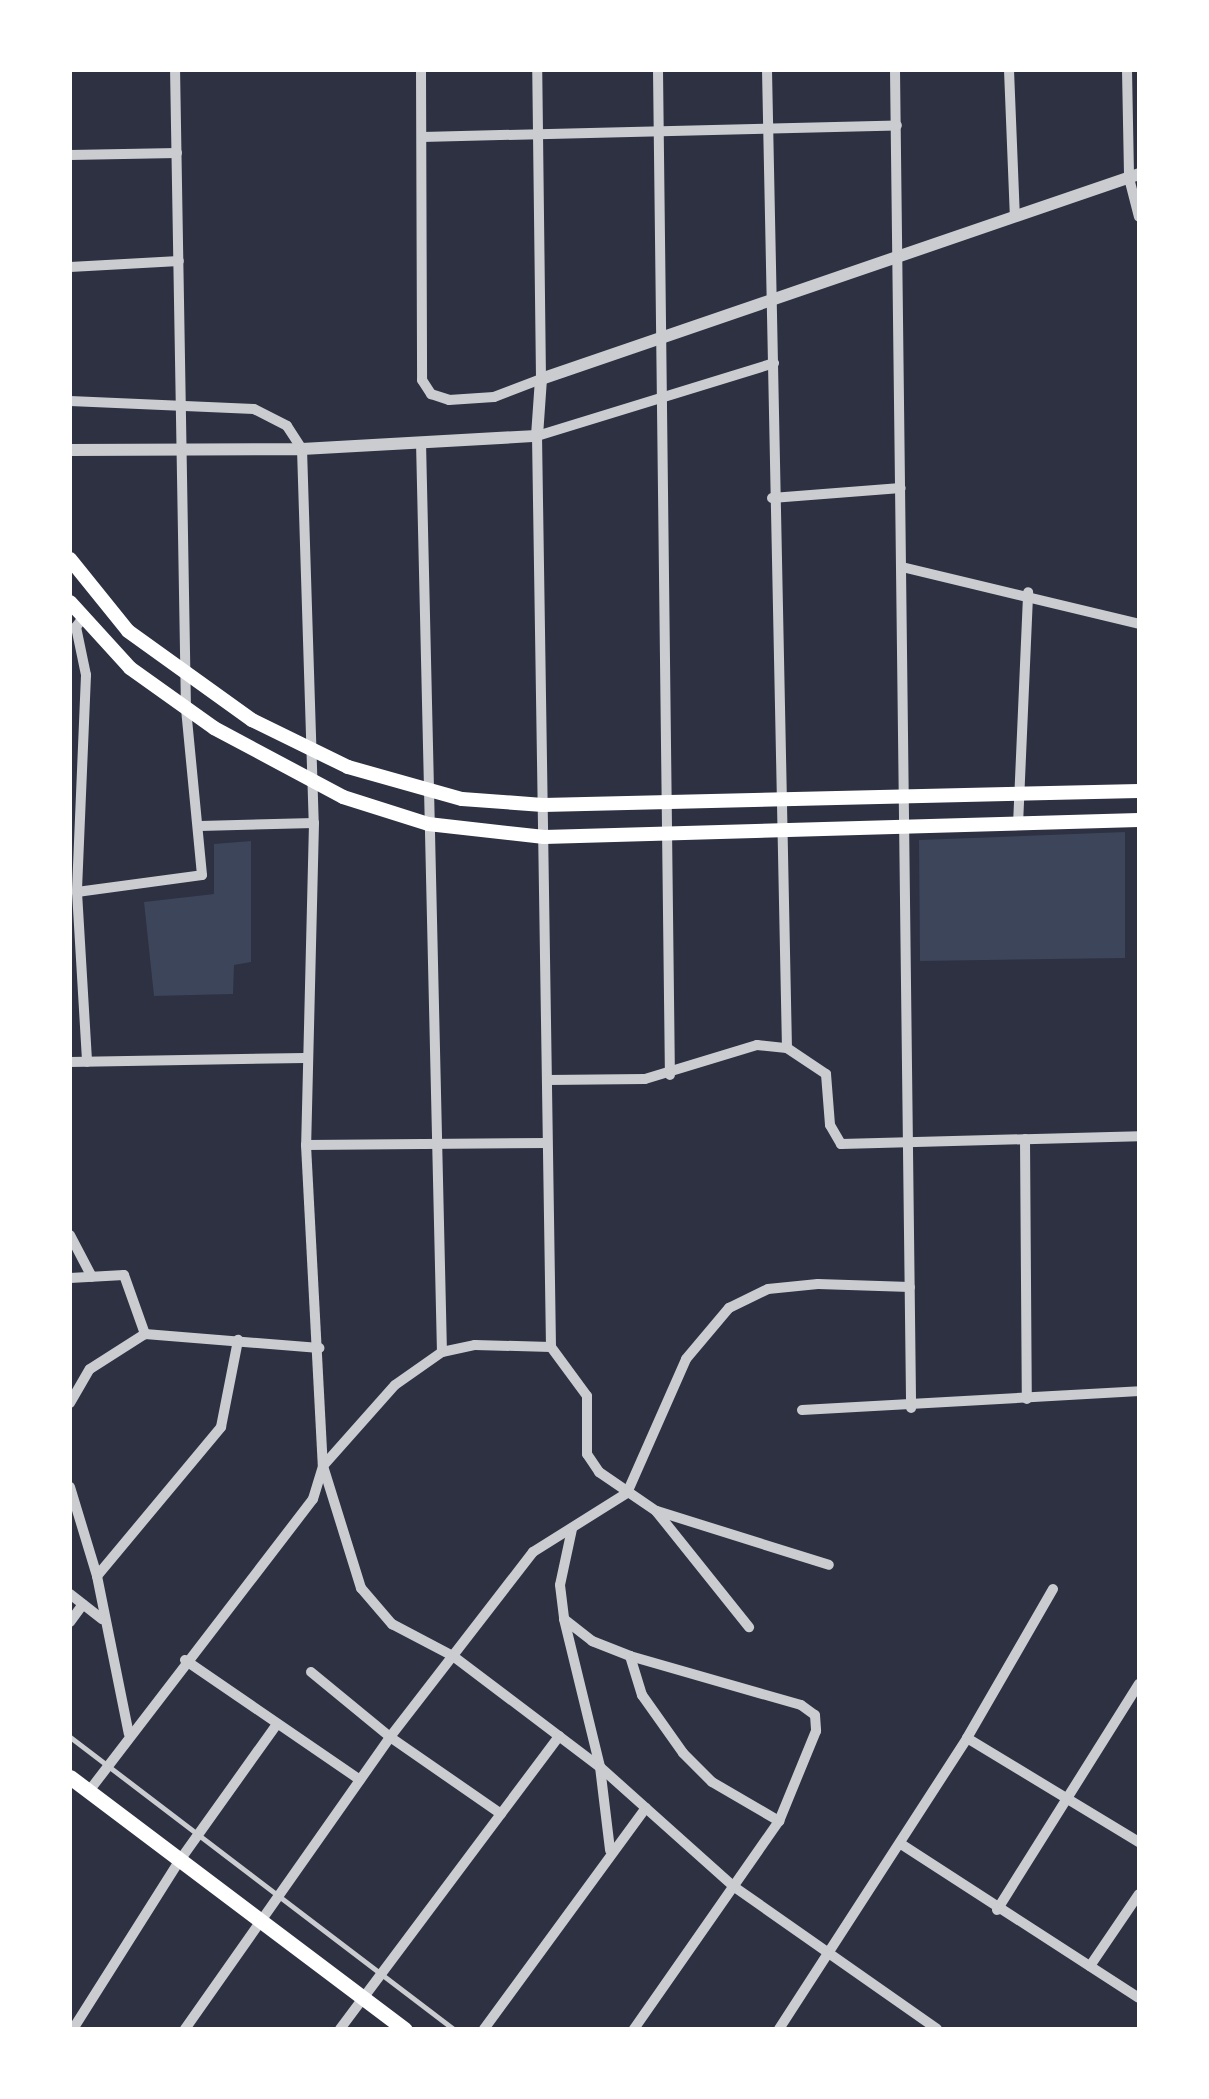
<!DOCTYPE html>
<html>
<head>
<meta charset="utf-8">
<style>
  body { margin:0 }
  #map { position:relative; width:1209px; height:2099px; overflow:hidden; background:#2d3142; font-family:"Noto Sans",sans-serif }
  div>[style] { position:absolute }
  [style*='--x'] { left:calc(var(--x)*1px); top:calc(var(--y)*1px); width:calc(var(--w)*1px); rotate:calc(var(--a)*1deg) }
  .green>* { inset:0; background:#3c4559 }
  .service>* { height:5px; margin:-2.5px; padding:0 2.5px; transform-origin:2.5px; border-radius:2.5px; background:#caccd0 }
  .minor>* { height:10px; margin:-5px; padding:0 5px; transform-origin:5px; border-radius:5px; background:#caccd0 }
  .tertiary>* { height:12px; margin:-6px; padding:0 6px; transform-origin:6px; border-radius:6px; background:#caccd0 }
  .secondary>* { height:14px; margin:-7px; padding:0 7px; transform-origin:7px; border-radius:7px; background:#fff }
  .primary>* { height:15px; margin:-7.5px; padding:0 7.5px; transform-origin:7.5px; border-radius:7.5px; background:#fff }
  span { translate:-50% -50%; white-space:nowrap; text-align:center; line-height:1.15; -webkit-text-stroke:9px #fff; paint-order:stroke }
  .frame { position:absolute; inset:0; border:72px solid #fff; pointer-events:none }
</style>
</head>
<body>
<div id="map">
  <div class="green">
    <div style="clip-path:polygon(1125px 832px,1125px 958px,920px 961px,919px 840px)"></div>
    <div style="clip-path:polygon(251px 841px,251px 962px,234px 965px,233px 994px,154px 996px,144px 902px,214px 894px,214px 844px)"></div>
  </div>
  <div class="service">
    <div style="--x:70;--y:1737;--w:482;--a:37.3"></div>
  </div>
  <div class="minor">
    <div style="--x:421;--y:70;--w:310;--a:89.8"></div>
    <div style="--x:422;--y:380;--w:17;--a:57"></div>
    <div style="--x:431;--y:394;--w:19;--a:18"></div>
    <div style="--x:449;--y:400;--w:45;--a:-3.8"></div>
    <div style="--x:494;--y:397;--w:50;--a:-21"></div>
    <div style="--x:541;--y:379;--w:309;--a:-90.7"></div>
    <div style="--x:658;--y:70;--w:1005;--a:89.32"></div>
    <div style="--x:767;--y:70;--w:978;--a:88.83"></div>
    <div style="--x:895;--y:70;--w:1338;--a:89.31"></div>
    <div style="--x:1009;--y:70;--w:147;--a:87.7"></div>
    <div style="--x:1127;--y:70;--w:108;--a:88.9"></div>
    <div style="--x:1129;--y:178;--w:40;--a:75.6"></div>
    <div style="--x:422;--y:137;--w:475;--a:-1.4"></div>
    <div style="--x:70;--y:155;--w:107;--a:-1.1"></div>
    <div style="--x:70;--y:267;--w:109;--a:-3.2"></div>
    <div style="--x:70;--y:401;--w:184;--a:2.5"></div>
    <div style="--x:254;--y:409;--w:37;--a:27"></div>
    <div style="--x:287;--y:426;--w:27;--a:57"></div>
    <div style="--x:302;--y:449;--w:374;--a:88.2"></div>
    <div style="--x:314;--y:823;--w:322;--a:91.4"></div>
    <div style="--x:306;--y:1145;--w:321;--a:87"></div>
    <div style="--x:323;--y:1466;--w:128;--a:72.7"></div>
    <div style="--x:361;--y:1588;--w:48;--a:49.3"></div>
    <div style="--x:392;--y:1624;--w:69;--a:27.7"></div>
    <div style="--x:453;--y:1656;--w:184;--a:37.1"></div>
    <div style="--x:600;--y:1767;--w:178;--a:41.8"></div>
    <div style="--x:733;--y:1886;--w:249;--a:35"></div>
    <div style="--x:421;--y:442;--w:910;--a:88.68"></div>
    <div style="--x:772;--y:498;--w:129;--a:-4.4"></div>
    <div style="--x:902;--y:567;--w:244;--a:13.5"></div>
    <div style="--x:82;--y:619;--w:10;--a:127"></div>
    <div style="--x:76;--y:627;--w:49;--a:78.2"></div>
    <div style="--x:86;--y:675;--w:217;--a:92.4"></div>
    <div style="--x:77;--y:892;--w:170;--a:86.6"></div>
    <div style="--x:1018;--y:825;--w:233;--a:-87.5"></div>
    <div style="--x:200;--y:826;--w:114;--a:-1.5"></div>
    <div style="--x:77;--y:892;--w:126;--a:-7.7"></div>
    <div style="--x:202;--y:875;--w:166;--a:-95.5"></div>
    <div style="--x:186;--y:710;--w:640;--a:-90.98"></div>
    <div style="--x:70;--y:1062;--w:235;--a:-1"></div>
    <div style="--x:547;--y:1080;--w:98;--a:-0.6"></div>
    <div style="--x:645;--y:1079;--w:117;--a:-16.9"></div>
    <div style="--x:757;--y:1045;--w:30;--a:6"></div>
    <div style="--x:787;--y:1048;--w:47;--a:33.7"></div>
    <div style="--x:826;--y:1074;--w:51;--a:85.5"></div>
    <div style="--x:830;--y:1125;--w:22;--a:60"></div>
    <div style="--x:841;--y:1144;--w:298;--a:-1.5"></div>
    <div style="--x:1025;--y:1139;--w:260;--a:89.6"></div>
    <div style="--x:306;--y:1145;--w:241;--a:-0.5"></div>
    <div style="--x:70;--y:1235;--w:47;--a:62.4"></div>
    <div style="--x:70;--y:1278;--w:54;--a:-3.2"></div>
    <div style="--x:124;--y:1275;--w:63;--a:70.4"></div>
    <div style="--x:551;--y:1347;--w:911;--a:-90.88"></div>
    <div style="--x:537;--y:436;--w:248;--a:-17.1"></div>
    <div style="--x:70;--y:1403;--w:39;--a:-60"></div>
    <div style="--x:90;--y:1369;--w:65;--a:-32.5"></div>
    <div style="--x:145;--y:1334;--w:175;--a:4.6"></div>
    <div style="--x:802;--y:1410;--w:338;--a:-3.2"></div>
    <div style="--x:70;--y:1487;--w:93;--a:73.1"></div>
    <div style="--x:97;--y:1576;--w:161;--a:78.6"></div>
    <div style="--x:657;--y:1511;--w:180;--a:17.4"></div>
    <div style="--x:572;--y:1529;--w:57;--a:102.1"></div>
    <div style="--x:560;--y:1585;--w:34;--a:83"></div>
    <div style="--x:564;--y:1619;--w:152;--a:76.3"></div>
    <div style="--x:600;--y:1767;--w:84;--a:83.1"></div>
    <div style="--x:97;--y:1576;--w:194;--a:-50.2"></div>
    <div style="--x:221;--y:1427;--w:89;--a:-78.9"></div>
    <div style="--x:70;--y:1594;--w:41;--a:38"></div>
    <div style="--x:564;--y:1619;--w:36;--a:38"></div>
    <div style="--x:592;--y:1641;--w:41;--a:21.5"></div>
    <div style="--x:630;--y:1656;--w:178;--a:16"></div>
    <div style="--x:801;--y:1705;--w:17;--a:36"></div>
    <div style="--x:815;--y:1715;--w:16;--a:86"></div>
    <div style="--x:816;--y:1731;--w:97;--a:112.3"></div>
    <div style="--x:779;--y:1821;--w:254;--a:124.9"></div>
    <div style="--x:70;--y:1622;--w:22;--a:-54"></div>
    <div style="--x:630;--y:1656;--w:41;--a:72.9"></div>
    <div style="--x:642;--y:1695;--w:71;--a:54.7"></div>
    <div style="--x:683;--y:1753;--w:41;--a:45"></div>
    <div style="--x:712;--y:1782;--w:78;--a:30.2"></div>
    <div style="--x:185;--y:1660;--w:212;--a:34.4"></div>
    <div style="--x:311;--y:1672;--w:102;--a:39.4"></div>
    <div style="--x:390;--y:1737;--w:135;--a:34.7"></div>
    <div style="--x:967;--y:1738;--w:201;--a:31.2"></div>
    <div style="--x:89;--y:1791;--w:368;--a:-52.5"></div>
    <div style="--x:313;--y:1499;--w:34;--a:-73"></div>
    <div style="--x:323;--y:1466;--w:108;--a:-48.4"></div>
    <div style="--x:395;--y:1385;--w:57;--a:-35.1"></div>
    <div style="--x:442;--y:1352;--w:34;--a:-12"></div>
    <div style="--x:475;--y:1345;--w:76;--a:1.5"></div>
    <div style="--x:551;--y:1347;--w:61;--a:53.7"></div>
    <div style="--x:587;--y:1396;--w:58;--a:90"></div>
    <div style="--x:587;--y:1454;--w:22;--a:56"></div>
    <div style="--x:599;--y:1472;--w:69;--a:34.4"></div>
    <div style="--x:656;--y:1511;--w:149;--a:51.3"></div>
    <div style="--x:901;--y:1844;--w:283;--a:32.9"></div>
    <div style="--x:997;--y:1910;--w:267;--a:-57.9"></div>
    <div style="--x:1090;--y:1966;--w:87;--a:-55.8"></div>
    <div style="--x:73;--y:2029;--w:200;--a:-57.7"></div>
    <div style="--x:180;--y:1860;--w:167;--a:-54.5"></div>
    <div style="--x:185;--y:2029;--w:357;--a:-54.9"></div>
    <div style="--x:390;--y:1737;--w:234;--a:-52.3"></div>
    <div style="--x:533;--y:1552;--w:111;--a:-32.1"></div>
    <div style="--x:627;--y:1493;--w:146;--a:-66.2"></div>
    <div style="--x:686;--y:1359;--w:67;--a:-49.9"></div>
    <div style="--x:729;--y:1308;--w:43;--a:-26"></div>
    <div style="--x:768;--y:1289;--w:50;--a:-5.7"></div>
    <div style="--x:818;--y:1284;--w:92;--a:1.9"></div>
    <div style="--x:340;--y:2029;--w:366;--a:-53.2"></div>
    <div style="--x:484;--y:2029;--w:274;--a:-53.8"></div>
    <div style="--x:779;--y:2029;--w:346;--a:-57.1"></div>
    <div style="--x:967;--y:1738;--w:172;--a:-60"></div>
  </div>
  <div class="tertiary">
    <div style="--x:70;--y:450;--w:232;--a:-0.2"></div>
    <div style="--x:302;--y:449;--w:235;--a:-3.2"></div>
    <div style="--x:537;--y:436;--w:57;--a:-86"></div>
    <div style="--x:541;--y:379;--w:632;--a:-18.92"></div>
  </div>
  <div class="secondary">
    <div style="--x:70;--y:559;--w:92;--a:51.1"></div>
    <div style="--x:128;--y:631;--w:153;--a:35.7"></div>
    <div style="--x:252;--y:720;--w:107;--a:26.1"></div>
    <div style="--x:348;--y:767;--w:118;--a:15.7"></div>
    <div style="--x:462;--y:799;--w:81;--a:4.2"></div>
    <div style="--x:543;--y:805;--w:596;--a:-1.35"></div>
    <div style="--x:70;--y:602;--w:89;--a:47.7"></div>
    <div style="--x:130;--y:668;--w:103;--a:35.5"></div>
    <div style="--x:214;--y:728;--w:146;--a:28.1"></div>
    <div style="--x:343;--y:797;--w:89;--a:17.6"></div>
    <div style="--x:428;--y:824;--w:117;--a:6.4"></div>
    <div style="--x:544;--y:837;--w:595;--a:-1.64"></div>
  </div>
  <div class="primary">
    <div style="--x:70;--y:1777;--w:419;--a:37"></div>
  </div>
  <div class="frame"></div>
</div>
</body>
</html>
